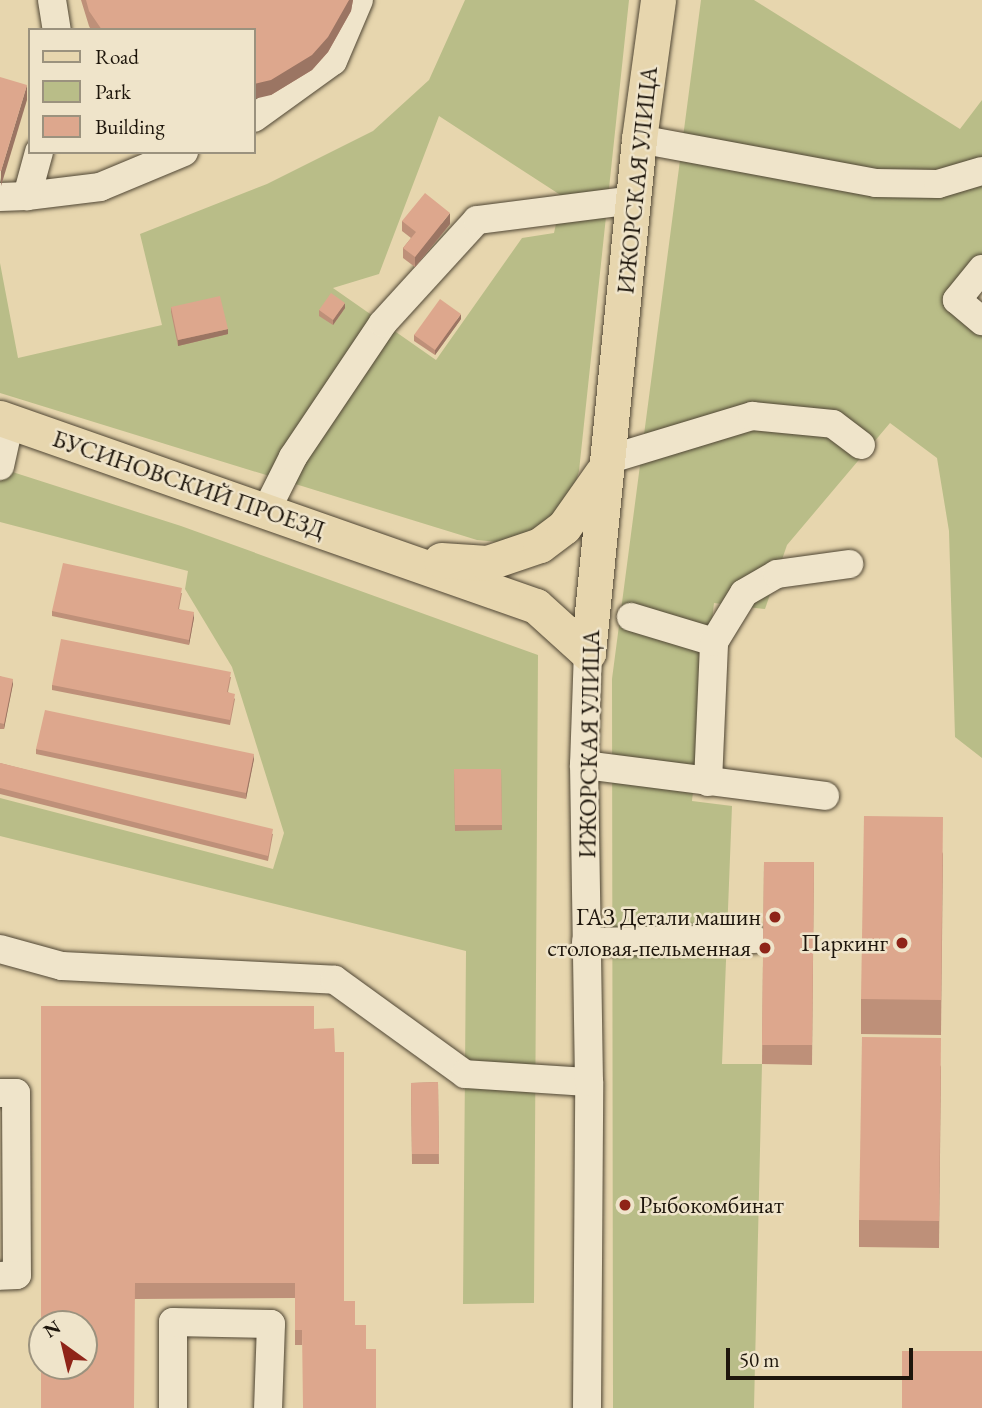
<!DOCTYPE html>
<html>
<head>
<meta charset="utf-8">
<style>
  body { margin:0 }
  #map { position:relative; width:982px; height:1408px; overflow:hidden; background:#e7d6ae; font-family:"EB Garamond",serif }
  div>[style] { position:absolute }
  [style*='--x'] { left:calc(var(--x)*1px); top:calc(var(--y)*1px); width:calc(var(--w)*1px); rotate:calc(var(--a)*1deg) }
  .green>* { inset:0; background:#b9bd88 }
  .roads { filter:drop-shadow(0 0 2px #504634) drop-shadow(0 0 2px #504634) }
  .minor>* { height:28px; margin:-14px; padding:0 14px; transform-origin:14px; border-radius:14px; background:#efe4ca }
  .major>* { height:35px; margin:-17.5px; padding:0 17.5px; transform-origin:17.5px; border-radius:17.5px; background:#e7d6ae }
  .wall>* { inset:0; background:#be9079 }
  .shaded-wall>* { inset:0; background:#9b7563 }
  .building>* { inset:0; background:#dda78d }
  .dots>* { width:19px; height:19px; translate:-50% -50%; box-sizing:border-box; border:4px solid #efe4ca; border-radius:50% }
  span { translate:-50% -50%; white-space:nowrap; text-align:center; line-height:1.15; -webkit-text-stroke:5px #efe4ca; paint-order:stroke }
  .street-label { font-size:24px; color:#1e160c }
  .poi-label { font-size:24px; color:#1e160c }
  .right { translate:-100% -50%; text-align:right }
  .left { translate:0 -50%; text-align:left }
  .legend { position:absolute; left:28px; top:28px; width:228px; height:126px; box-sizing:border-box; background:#efe4ca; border:2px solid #9b927e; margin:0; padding:9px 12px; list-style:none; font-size:21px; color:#1e160c }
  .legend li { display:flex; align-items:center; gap:14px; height:35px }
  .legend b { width:35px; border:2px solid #9b927e }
  .north { position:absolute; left:28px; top:1310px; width:70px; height:70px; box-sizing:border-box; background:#efe4ca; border:2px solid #9b927e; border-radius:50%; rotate:326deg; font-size:19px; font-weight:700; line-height:28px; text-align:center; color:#1e160c }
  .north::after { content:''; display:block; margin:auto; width:24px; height:32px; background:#8f2418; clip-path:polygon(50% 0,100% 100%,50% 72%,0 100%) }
  .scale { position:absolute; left:726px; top:1348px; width:187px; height:32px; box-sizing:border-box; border:4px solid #1e160c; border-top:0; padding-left:9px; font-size:21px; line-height:24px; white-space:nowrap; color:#1e160c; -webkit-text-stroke:5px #efe4ca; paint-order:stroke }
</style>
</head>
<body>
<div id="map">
  <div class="green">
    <div style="clip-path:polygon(evenodd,465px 0,629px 0,579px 471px,571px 498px,553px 526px,498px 542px,477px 540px,0 393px,0 263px,18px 358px,162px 325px,140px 234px,267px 184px,373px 131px,429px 80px,465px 0,439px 116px,562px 196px,554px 233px,522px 238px,436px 360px,333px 288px,379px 274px,439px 116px)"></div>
    <div style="clip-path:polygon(701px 0,754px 0,960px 129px,982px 100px,982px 271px,958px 300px,982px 321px,982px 758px,955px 737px,949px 531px,937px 458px,890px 423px,787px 545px,765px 609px,714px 603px,692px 801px,732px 806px,722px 1064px,762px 1064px,754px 1408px,613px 1408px,612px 679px)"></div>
    <div style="clip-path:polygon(0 468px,181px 526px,538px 655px,534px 1303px,463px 1304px,466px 951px,0 836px,0 798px,273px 869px,284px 833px,232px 667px,185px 589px,188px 571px,0 522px)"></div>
  </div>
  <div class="roads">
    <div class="minor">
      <div style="--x:52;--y:0;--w:30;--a:81"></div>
      <div style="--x:254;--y:118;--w:97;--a:-35.8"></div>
      <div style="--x:333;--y:61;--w:66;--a:-66.9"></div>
      <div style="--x:639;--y:139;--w:241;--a:10.5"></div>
      <div style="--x:876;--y:183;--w:62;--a:0.9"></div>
      <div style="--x:938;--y:184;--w:46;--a:-16.5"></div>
      <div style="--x:39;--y:152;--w:46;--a:105.3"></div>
      <div style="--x:27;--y:196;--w:74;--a:-7"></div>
      <div style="--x:100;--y:187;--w:91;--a:-22.6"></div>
      <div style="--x:0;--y:197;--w:27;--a:-2"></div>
      <div style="--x:982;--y:269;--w:40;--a:129"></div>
      <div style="--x:957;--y:300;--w:33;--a:40"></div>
      <div style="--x:607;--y:460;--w:152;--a:-16.9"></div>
      <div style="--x:752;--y:416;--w:81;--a:5.6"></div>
      <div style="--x:833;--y:424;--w:35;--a:37"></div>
      <div style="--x:0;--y:466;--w:46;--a:-77.5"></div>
      <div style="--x:265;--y:513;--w:63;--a:-63.4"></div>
      <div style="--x:293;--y:457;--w:161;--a:-56.1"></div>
      <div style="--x:383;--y:323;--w:139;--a:-47.6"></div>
      <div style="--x:477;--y:220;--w:157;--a:-7.3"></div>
      <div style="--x:631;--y:617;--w:87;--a:16.8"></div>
      <div style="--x:584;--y:765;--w:243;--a:7.3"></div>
      <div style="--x:708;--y:782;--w:140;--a:-87.5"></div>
      <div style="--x:714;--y:642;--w:57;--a:-58.5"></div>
      <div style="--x:744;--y:593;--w:38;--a:-30"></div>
      <div style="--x:777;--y:574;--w:73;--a:-7.9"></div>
      <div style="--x:586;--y:942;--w:168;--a:-1"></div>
      <div style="--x:0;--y:949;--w:64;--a:15.3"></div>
      <div style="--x:62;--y:966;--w:273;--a:2.9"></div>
      <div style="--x:335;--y:980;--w:160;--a:35.9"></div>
      <div style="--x:465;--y:1074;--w:124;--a:3.7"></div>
      <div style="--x:0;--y:1093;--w:16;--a:0"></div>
      <div style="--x:16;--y:1093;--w:182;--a:89.7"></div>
      <div style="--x:17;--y:1275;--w:17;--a:177"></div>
      <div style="--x:173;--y:1408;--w:86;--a:-90"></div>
      <div style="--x:173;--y:1322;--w:98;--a:1.2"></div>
      <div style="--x:271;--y:1324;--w:84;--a:92"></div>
      <div style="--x:587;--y:1408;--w:326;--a:-89.6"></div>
      <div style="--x:589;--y:1082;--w:317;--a:-90.9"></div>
      <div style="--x:584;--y:765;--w:112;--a:-88"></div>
    </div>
    <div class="major">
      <div style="--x:0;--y:418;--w:568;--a:19.33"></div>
      <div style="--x:536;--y:606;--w:70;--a:42.1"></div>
      <div style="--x:441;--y:560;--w:46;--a:3.7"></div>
      <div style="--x:487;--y:563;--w:56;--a:-18.8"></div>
      <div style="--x:540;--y:545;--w:30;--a:-37"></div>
      <div style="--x:564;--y:527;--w:66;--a:-54.9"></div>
      <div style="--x:588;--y:653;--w:517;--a:-84.33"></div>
      <div style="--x:639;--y:139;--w:140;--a:-82.2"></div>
    </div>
  </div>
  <div class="wall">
    <div style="clip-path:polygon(81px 0,353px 0,351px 11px,328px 52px,312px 70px,271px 95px,254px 30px,91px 30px,89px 26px)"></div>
    <div style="clip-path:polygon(402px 221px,450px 224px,415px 267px,403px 258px,403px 248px,411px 238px,402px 231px)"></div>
    <div style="clip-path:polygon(171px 307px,228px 334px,178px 346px,171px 312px)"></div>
    <div style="clip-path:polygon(345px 308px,333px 325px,319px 316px,319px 310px)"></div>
    <div style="clip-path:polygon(461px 319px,435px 355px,414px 341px,414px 335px)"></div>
    <div style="clip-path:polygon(182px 593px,179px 609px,194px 618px,189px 645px,52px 616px,52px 611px)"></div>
    <div style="clip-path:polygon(0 676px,13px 684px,4px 729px,0 729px)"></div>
    <div style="clip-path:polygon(231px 677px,228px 692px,235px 699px,230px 725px,52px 690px,52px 685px)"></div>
    <div style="clip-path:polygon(36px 749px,254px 759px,246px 799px,36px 754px)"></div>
    <div style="clip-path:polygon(0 763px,273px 834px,268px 861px,0 794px)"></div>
    <div style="clip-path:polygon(454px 769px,501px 769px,502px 830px,455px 831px)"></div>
    <div style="clip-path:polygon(943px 852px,941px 1035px,861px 1034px,861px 999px)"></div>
    <div style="clip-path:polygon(764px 862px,814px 862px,812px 1065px,762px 1064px)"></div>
    <div style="clip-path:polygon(314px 1006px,302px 1345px,295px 1345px,295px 1298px,135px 1299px,41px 1408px)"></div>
    <div style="clip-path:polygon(941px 1065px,939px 1248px,859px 1247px,859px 1220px)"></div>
    <div style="clip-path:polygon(438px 1082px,439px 1164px,412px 1164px,411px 1083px)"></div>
  </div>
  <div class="shaded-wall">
    <div style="clip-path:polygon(349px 0,353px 0,351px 11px,328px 52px,312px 70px,271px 95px,254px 99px,254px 84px)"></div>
    <div style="clip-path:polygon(27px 85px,27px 100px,1px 186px,1px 171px)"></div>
    <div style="clip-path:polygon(450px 213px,450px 224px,415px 267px,415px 257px)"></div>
    <div style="clip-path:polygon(345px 303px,345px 308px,333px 325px,333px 320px)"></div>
    <div style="clip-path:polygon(461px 314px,461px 319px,435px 355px,435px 350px)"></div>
    <div style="clip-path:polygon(228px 329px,228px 334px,178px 346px,178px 340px)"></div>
    <div style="clip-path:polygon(194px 612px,194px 618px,189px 645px,189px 640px)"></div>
    <div style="clip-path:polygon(13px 679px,13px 684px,4px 729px,4px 724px)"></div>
    <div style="clip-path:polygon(254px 754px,254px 759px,246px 799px,246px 793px)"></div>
  </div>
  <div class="building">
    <div style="clip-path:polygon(86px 0,349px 0,328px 37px,312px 55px,271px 80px,254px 84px,254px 30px,102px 30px,89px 11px)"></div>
    <div style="clip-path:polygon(0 77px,27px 85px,1px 171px,0 171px)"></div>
    <div style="clip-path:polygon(425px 193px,450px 213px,415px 257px,403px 248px,416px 232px,402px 221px)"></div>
    <div style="clip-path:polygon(331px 293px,345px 303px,333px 320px,319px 310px)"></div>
    <div style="clip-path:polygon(220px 296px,228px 329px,178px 340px,171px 307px)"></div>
    <div style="clip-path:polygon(440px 299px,461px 314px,435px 350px,414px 335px)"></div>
    <div style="clip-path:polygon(63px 563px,182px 588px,178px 609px,194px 612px,189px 640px,52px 611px)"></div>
    <div style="clip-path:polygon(61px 639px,231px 672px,227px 692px,235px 694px,230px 720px,52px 685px)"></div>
    <div style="clip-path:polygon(0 676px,13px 679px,4px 724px,0 723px)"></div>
    <div style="clip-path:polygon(45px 710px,254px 754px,246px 793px,36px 749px)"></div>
    <div style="clip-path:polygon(0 763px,273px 829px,268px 856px,0 788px)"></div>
    <div style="clip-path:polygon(454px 769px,501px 769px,502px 825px,455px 825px)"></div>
    <div style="clip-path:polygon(864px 816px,943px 817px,941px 1000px,861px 999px)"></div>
    <div style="clip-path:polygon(764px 862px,814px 862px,812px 1045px,762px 1045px)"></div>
    <div style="clip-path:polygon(evenodd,41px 1006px,314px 1006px,314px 1029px,334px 1028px,335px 1052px,344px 1052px,344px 1301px,355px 1301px,355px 1325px,366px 1325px,366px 1349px,376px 1349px,376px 1408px,303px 1408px,302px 1330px,295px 1330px,295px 1283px,135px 1283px,134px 1408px,41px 1408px,41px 1006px,42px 1324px,84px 1324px,84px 1366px,42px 1366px,42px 1324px)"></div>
    <div style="clip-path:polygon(862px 1037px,941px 1038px,939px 1221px,859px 1220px)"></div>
    <div style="clip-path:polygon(438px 1082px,439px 1154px,412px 1154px,411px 1083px)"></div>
    <div style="clip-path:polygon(902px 1351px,982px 1351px,982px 1408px,902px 1408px)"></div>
  </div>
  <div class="dots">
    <div style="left:775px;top:917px;background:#8f2418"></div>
    <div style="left:902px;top:943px;background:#8f2418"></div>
    <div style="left:765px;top:948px;background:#8f2418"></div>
    <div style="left:625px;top:1205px;background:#8f2418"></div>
  </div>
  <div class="street-label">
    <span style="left:637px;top:180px;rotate:-84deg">ИЖОРСКАЯ УЛИЦА</span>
    <span style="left:189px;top:484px;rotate:19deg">БУСИНОВСКИЙ ПРОЕЗД</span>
    <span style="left:589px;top:744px;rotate:-89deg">ИЖОРСКАЯ УЛИЦА</span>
  </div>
  <div class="poi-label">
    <span class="right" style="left:761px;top:917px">ГАЗ Детали машин</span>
    <span class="right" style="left:888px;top:943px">Паркинг</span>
    <span class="right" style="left:751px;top:948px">столовая-пельменная</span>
    <span class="left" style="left:639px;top:1205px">Рыбокомбинат</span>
  </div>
  <ul class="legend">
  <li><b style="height:9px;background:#e7d6ae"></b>Road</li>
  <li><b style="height:19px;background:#b9bd88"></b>Park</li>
  <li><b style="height:19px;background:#dda78d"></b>Building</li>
  </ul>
  <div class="north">N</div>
  <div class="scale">50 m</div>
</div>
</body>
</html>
